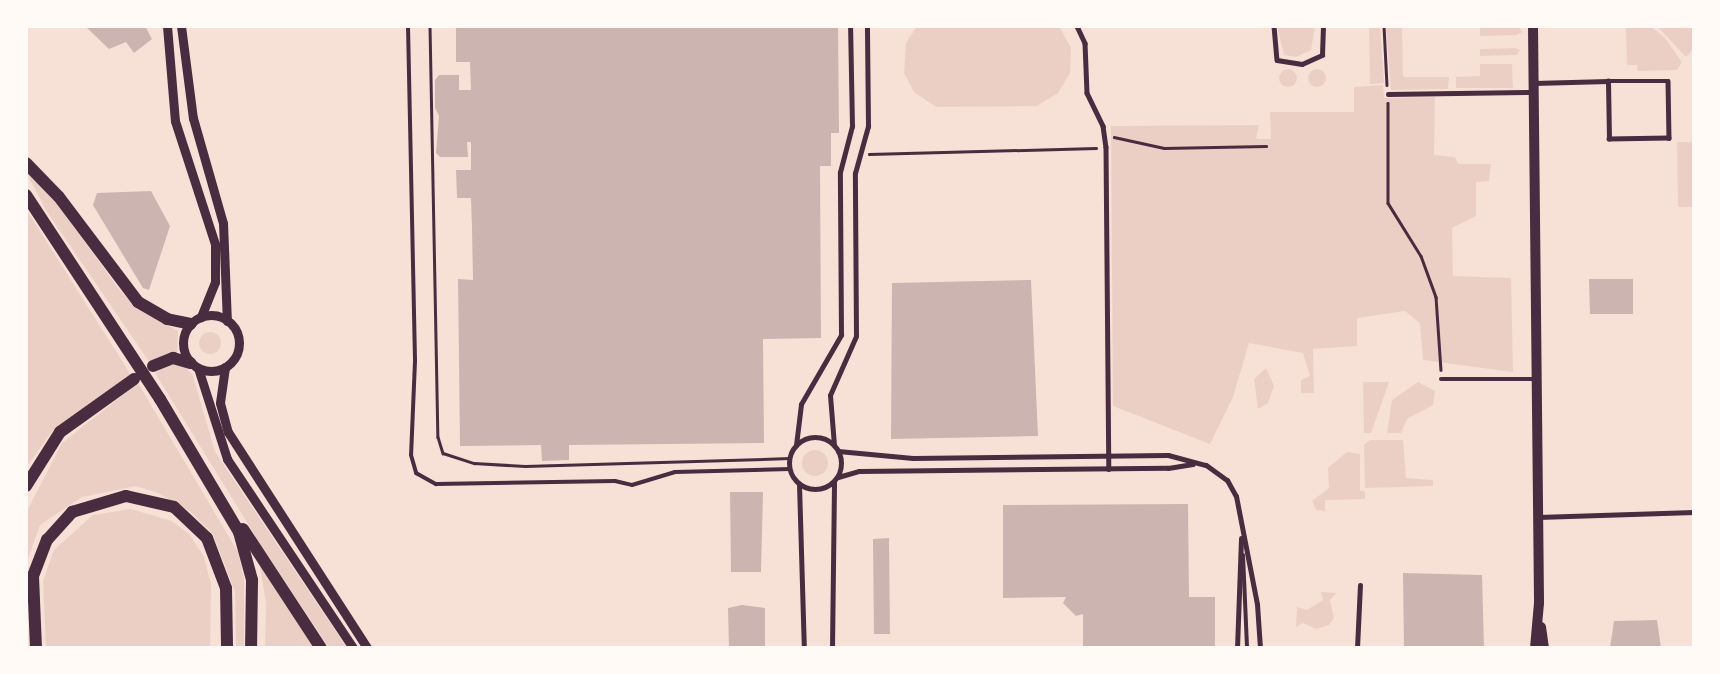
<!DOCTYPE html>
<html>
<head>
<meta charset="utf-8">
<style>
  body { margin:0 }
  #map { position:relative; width:1720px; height:674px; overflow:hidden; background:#f7e1d7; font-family:Overpass,sans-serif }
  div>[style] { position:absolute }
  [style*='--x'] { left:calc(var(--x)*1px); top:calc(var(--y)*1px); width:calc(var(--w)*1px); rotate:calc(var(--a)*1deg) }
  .green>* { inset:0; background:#ebcfc5 }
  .round { border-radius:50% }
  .building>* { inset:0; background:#ccb4b1 }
  .path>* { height:2.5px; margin:-1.25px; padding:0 1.25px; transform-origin:1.25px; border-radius:1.25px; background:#4a2c40 }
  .service>* { height:4px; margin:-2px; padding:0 2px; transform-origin:2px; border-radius:2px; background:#4a2c40 }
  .pedestrian>* { height:4.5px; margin:-2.25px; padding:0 2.25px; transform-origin:2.25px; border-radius:2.25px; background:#4a2c40 }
  .minor>* { height:5px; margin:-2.5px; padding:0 2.5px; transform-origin:2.5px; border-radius:2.5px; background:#4a2c40 }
  .minor>.ring { margin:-2.5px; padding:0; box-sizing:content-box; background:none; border:5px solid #4a2c40; border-radius:50% }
  .tertiary>* { height:9px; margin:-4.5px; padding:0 4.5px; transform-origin:4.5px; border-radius:4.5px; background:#4a2c40 }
  .tertiary>.ring { margin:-4.5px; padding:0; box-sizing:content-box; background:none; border:9px solid #4a2c40; border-radius:50% }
  .secondary>* { height:10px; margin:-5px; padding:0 5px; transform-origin:5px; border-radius:5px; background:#4a2c40 }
  .trunk>* { height:12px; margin:-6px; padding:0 6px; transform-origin:6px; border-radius:6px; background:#4a2c40 }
  span { translate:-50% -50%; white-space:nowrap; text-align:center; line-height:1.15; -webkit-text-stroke:5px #fffaf5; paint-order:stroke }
  .frame { position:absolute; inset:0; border:28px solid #fffaf5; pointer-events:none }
</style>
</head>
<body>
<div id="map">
  <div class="green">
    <div style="clip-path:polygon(917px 26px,1059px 26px,1071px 48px,1070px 73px,1058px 93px,1037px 106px,936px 107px,914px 92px,904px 73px,906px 43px)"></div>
    <div style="clip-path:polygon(1277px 26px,1315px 26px,1311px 50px,1296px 57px,1284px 55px)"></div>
    <div style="clip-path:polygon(1369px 26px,1380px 26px,1384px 83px,1370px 84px)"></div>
    <div style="clip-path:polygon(1386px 26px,1402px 26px,1403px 77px,1449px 77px,1448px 89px,1391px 90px)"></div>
    <div style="clip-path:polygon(1626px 26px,1650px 26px,1664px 37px,1682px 62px,1677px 70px,1638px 71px,1637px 65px,1627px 65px)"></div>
    <div style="clip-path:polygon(1657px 26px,1694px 26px,1694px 48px,1686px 57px)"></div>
    <div style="clip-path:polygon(1519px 27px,1522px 32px,1517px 35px,1480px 36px,1480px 28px)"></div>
    <div style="clip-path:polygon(1516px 48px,1520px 50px,1517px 55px,1480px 56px,1480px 49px)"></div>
    <div style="clip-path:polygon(1480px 64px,1512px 64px,1513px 88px,1456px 88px,1456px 77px,1480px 76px)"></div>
    <div class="round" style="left:1308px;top:69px;width:18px;height:18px"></div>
    <div class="round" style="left:1279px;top:69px;width:18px;height:18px"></div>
    <div style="clip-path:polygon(1383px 85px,1384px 98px,1435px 97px,1434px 155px,1455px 157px,1458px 164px,1491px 164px,1489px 181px,1476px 182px,1476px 216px,1452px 228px,1453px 276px,1511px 278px,1513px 372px,1423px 360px,1420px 323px,1405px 311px,1357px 318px,1357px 346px,1313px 349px,1314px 393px,1301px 393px,1301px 380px,1310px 376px,1303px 353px,1249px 343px,1233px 397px,1210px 444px,1113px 406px,1111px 126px,1259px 125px,1256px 139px,1271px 139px,1270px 112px,1354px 112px,1354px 87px)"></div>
    <div style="clip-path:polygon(1677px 142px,1694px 142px,1694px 207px,1678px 207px)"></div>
    <div style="clip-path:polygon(26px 172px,57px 204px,121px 292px,138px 309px,178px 331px,177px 353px,150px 363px,47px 212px)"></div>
    <div style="clip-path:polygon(26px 209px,131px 375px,53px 430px,26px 468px)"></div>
    <div class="round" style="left:199px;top:332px;width:22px;height:22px"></div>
    <div style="clip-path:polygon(170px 364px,186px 367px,193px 376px,215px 452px,347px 648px,329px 648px,261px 545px,155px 373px)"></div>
    <div style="clip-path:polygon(1266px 368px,1274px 386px,1268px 403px,1258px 409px,1254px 379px)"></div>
    <div style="clip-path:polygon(1363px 382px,1389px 382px,1371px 433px,1364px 433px)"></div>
    <div style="clip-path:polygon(1418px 382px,1435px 391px,1433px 405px,1407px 419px,1401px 433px,1387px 433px,1392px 400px)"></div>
    <div style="clip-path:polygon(138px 383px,238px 552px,244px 579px,244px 648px,236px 648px,235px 592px,213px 534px,191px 512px,158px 493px,136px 486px,82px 497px,40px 525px,27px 562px,27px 511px,62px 443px)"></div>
    <div style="clip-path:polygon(1370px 440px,1403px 440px,1406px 478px,1433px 480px,1433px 486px,1365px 488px,1364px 445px)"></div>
    <div class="round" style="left:802px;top:450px;width:26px;height:26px"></div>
    <div style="clip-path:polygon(1347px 452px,1360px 454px,1360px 491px,1365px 491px,1365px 499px,1325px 500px,1325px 511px,1316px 510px,1312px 501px,1329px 488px,1328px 468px)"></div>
    <div style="clip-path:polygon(131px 509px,172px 521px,190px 535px,204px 557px,211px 584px,210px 648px,46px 648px,43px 581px,54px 550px,93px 515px)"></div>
    <div style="clip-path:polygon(259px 561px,315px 648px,265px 648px,266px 603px)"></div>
    <div style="clip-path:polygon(1321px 592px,1336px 593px,1330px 600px,1334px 618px,1329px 625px,1316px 629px,1303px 623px,1296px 627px,1297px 607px,1307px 610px,1323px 600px)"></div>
  </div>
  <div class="building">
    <div style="clip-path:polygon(85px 26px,145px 26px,152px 39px,134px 53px,126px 42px,109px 49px)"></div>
    <div style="clip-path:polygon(456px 26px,838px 26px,839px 133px,831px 133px,831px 166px,820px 166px,821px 338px,763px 339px,764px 443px,569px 445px,569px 460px,542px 461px,541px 445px,460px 446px,458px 279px,473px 280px,472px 228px,471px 198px,457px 198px,456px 170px,471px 170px,471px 142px,467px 142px,468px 157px,440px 157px,436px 153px,439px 116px,435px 108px,435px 80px,439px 75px,459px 75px,459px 90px,471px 90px,470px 62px,456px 62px)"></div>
    <div style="clip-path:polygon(151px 191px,170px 226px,149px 290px,143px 288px,93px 205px,97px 193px)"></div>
    <div style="clip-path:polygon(1589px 279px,1633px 279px,1633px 314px,1590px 314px)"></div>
    <div style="clip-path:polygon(1031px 280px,1038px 436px,891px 439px,892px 283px)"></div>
    <div style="clip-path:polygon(730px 492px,763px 492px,761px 572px,731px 572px)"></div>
    <div style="clip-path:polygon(1188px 504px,1189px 597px,1215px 597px,1215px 648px,1083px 648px,1083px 614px,1076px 616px,1063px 603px,1066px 597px,1003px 598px,1003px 505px)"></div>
    <div style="clip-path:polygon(889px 538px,890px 634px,874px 634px,873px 539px)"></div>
    <div style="clip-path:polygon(1403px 573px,1482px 575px,1484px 648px,1404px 648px)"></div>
    <div style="clip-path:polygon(742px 605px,765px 608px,765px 648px,729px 648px,728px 608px)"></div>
    <div style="clip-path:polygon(1657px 620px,1661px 648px,1610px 648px,1614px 621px)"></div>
  </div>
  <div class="path">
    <div style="--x:430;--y:26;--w:411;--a:88.9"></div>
    <div style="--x:438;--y:437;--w:17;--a:73"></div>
    <div style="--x:443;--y:453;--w:33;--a:18"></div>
    <div style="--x:474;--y:463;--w:51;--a:3.4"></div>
    <div style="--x:525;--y:466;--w:265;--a:-1.7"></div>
    <div style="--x:1384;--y:26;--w:59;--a:87.1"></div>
    <div style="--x:1388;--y:103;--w:100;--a:90"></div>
    <div style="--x:1388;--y:203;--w:62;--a:58.1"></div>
    <div style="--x:1421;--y:256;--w:44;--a:69.9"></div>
    <div style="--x:1436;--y:297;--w:73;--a:86.1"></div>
    <div style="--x:1114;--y:137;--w:51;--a:12.4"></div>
    <div style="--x:1164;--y:148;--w:102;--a:-1.1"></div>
    <div style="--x:869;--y:154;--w:227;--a:-1.5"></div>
  </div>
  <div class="service">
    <div style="--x:408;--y:26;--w:335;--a:88.8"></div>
    <div style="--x:415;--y:361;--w:94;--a:92.4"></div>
    <div style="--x:411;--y:455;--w:19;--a:74"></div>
    <div style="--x:416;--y:473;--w:23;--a:29"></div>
    <div style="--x:436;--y:484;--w:179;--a:-1"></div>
    <div style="--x:615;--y:481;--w:17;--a:13"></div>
    <div style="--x:632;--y:485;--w:45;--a:-16.8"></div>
    <div style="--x:675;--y:472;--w:115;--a:-1.5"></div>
    <div style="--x:1243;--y:555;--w:93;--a:87.5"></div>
  </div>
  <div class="pedestrian">
    <div style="--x:1077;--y:26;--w:19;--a:65"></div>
    <div style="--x:1085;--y:43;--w:50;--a:87.7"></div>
    <div style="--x:1087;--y:93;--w:37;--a:64"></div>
    <div style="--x:1103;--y:126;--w:21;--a:82"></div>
    <div style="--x:1106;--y:147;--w:322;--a:89.5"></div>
    <div style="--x:1274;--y:26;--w:34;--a:85"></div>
    <div style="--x:1277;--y:60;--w:25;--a:9"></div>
    <div style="--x:1302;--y:64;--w:22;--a:-24"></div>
    <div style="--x:1322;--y:55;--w:29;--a:-88"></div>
    <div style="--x:1608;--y:81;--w:60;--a:0"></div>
    <div style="--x:1668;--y:81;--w:57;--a:89"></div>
    <div style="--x:1669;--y:138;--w:60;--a:179"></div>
    <div style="--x:1609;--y:139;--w:58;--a:-91"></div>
    <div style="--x:1534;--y:83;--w:74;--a:-1.5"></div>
    <div style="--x:1388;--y:94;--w:145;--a:-0.8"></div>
    <div style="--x:1441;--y:379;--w:95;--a:0"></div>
  </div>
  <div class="minor">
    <div class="ring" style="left:789px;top:437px;width:47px;height:47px"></div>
    <div style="--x:796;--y:445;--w:41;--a:-83"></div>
    <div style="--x:801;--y:404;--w:80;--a:-59.9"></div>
    <div style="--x:841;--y:335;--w:163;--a:-90.4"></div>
    <div style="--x:840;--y:172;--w:48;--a:-75.4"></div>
    <div style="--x:852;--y:126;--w:100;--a:-91.1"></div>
    <div style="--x:834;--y:445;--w:50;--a:-94.6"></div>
    <div style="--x:830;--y:395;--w:64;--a:-66.2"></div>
    <div style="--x:856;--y:336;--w:163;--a:-90.4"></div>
    <div style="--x:855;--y:173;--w:49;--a:-74.5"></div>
    <div style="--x:868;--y:126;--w:100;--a:-90.6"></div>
    <div style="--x:838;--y:451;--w:75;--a:5.3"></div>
    <div style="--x:913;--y:458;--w:255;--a:-0.7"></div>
    <div style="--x:1168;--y:455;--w:39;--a:15"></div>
    <div style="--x:1206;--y:465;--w:26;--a:36"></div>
    <div style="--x:1227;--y:480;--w:18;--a:61"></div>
    <div style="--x:1236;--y:496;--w:110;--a:79"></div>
    <div style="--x:1257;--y:604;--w:44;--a:86.1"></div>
    <div style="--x:838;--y:477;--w:22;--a:-16"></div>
    <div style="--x:859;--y:471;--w:309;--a:-0.6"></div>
    <div style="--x:1168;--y:468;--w:25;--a:-9"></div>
    <div style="--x:799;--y:484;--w:164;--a:88.3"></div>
    <div style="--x:1538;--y:517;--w:156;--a:-1.8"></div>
    <div style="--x:832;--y:648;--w:166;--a:-89.3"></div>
    <div style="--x:1237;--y:648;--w:110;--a:-87.9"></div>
    <div style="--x:1357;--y:648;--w:63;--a:-87.3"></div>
  </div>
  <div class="tertiary">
    <div style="--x:167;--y:26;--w:95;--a:85.2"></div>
    <div style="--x:175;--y:121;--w:129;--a:72"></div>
    <div style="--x:215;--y:244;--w:38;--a:90"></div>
    <div style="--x:215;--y:282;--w:38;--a:112"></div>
    <div style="--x:181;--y:26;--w:93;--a:82.6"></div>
    <div style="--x:193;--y:118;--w:109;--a:74.1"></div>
    <div style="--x:223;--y:223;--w:98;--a:87.7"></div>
    <div class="ring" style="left:183px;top:315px;width:47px;height:47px"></div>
    <div style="--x:225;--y:367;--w:36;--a:98"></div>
    <div style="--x:220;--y:403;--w:30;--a:75"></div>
    <div style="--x:228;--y:432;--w:257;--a:57.2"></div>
    <div style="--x:198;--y:368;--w:96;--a:72.3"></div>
    <div style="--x:227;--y:459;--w:227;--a:56.3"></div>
  </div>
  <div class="secondary">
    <div style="--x:1533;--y:26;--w:577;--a:89.4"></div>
    <div style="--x:1539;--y:603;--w:45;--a:95.1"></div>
    <div style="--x:1541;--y:627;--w:21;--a:82"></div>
  </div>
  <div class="trunk">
    <div style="--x:26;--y:163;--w:47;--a:45.9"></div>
    <div style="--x:59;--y:197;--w:131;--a:53"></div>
    <div style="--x:138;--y:302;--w:34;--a:30"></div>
    <div style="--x:167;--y:319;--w:24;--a:12"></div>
    <div style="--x:26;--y:195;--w:244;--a:56.7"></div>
    <div style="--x:160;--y:399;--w:155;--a:59.3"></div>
    <div style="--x:239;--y:532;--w:50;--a:74.8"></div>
    <div style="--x:252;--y:580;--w:68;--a:90.8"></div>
    <div style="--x:153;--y:366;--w:22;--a:-22"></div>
    <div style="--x:173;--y:358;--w:18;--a:16"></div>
    <div style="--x:26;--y:486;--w:64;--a:-57.8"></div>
    <div style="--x:60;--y:432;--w:91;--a:-35.6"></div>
    <div style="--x:243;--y:529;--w:142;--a:56.8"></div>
    <div style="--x:36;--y:648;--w:72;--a:-92.4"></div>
    <div style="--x:33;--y:576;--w:39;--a:-69"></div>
    <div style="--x:47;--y:540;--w:38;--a:-48"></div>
    <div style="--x:72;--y:512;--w:56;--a:-16.5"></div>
    <div style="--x:126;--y:496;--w:49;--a:12.9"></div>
    <div style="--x:174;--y:507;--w:45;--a:43.2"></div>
    <div style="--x:207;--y:538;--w:53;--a:69.2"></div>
    <div style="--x:226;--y:588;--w:60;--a:89"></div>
  </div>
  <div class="frame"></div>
</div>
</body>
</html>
